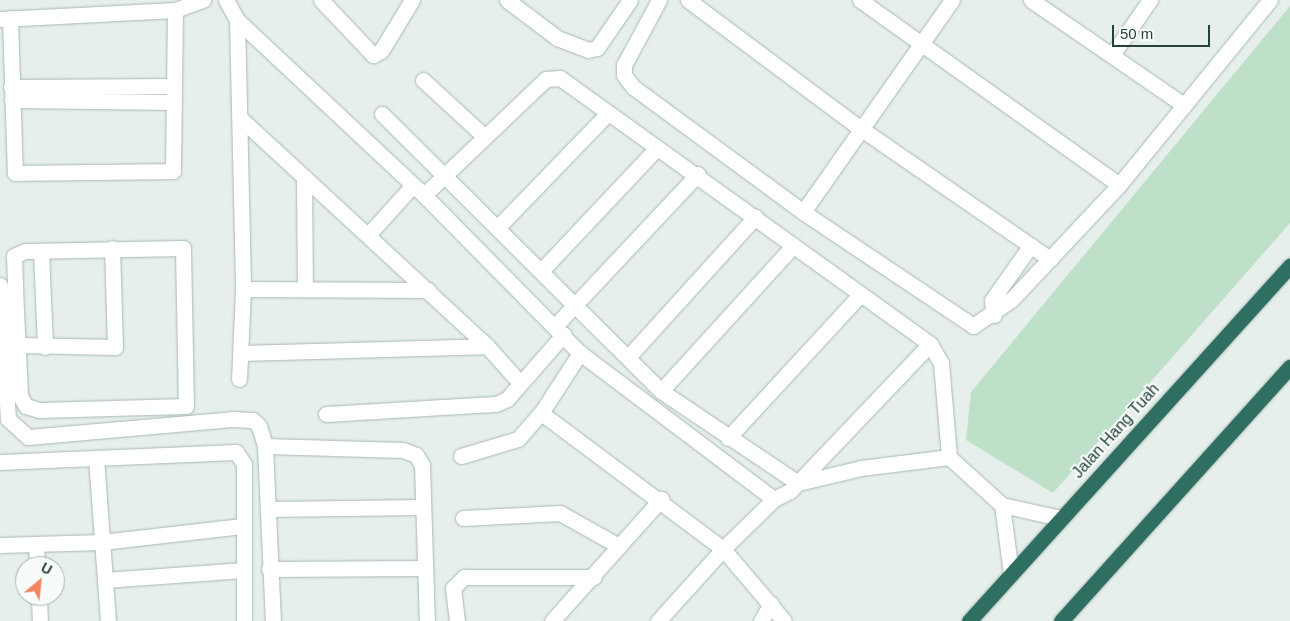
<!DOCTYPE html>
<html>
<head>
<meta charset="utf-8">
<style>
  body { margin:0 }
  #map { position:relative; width:1290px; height:621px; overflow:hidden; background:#e6efeb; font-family:Helvetica,sans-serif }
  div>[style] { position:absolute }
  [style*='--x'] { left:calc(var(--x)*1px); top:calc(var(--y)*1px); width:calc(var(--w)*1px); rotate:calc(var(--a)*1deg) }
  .green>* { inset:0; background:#bfe0c8 }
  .roads { filter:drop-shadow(0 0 1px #a8b8b2) drop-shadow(0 0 1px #a8b8b2) }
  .minor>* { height:15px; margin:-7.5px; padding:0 7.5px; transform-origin:7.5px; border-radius:7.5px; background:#fff }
  .highway>* { height:15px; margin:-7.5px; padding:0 7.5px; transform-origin:7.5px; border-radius:7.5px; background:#2f6f62 }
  span { translate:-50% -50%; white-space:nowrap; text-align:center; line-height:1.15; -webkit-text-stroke:4px #f7fbf9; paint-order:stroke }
  .street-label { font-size:16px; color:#24423a }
  .north { position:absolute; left:15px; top:556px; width:50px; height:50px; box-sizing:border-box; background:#f7fbf9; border:1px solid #a3b1ad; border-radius:50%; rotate:28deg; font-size:14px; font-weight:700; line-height:20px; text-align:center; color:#24423a }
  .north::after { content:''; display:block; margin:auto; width:18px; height:22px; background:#f4845f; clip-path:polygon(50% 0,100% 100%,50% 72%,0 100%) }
  .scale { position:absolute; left:1112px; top:25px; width:98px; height:22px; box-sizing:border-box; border:2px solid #24423a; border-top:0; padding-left:6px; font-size:15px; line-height:18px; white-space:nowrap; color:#24423a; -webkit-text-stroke:4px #f7fbf9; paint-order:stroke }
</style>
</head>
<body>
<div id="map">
  <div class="green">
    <div style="clip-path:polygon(1290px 6px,1290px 223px,1053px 493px,966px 440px,971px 392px)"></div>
  </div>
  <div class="roads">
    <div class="minor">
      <div style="--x:226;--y:0;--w:23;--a:61"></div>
      <div style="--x:237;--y:20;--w:256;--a:43.1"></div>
      <div style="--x:424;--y:195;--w:222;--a:45.4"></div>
      <div style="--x:580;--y:353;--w:243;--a:37"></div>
      <div style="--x:774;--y:499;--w:71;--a:135.6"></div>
      <div style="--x:723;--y:549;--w:227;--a:-143.2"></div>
      <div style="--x:541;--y:413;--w:72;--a:-57"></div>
      <div style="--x:321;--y:0;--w:76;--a:46.6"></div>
      <div style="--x:373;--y:55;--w:9;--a:-27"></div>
      <div style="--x:381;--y:51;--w:60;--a:-58.7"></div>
      <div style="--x:507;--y:0;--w:63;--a:37.2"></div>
      <div style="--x:557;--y:38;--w:33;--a:21"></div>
      <div style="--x:588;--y:50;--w:9;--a:-13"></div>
      <div style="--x:597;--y:48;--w:58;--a:-55.5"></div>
      <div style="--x:659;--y:0;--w:74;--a:118.3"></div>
      <div style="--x:624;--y:65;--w:10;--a:90"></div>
      <div style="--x:624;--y:75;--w:15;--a:53"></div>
      <div style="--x:633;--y:87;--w:211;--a:36.3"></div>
      <div style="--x:803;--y:212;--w:205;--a:33.8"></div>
      <div style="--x:973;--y:326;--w:47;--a:-34.7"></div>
      <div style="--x:1012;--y:299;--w:156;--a:-46.8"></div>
      <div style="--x:1119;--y:185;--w:239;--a:-50.8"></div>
      <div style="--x:688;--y:0;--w:214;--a:36.7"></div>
      <div style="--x:860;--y:128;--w:231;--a:34.6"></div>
      <div style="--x:860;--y:0;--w:318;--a:35.5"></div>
      <div style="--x:1031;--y:0;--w:186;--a:34.5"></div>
      <div style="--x:10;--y:18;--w:155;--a:88.2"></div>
      <div style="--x:15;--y:173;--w:158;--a:-0.7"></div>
      <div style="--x:173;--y:171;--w:161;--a:-89.3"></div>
      <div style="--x:1;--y:19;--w:174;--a:-3"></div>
      <div style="--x:175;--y:10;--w:30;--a:-20"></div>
      <div style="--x:237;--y:20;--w:269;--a:88.7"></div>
      <div style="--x:243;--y:289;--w:90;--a:92.5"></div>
      <div style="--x:1112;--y:55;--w:67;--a:-55.4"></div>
      <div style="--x:423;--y:80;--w:83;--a:42.6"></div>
      <div style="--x:11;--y:87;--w:161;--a:-0.4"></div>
      <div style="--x:12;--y:100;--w:161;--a:0.7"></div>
      <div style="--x:382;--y:114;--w:393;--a:44.8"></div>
      <div style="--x:661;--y:391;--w:165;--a:33.9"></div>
      <div style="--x:798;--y:483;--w:65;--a:-13.4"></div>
      <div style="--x:861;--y:468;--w:89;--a:-7.1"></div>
      <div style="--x:240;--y:118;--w:336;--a:42.7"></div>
      <div style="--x:487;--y:346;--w:50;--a:48.3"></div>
      <div style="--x:304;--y:177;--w:112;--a:89.5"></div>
      <div style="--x:424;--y:195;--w:168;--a:-43.6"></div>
      <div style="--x:546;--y:79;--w:14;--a:-4"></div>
      <div style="--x:560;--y:78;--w:456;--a:35.7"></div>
      <div style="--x:930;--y:344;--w:22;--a:60"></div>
      <div style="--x:941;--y:363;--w:94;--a:85.1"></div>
      <div style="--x:949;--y:457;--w:72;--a:42.2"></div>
      <div style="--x:1002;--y:505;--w:59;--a:12.6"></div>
      <div style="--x:803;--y:212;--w:259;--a:-54.9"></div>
      <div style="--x:498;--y:227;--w:158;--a:-46"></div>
      <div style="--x:368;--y:235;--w:67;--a:-48"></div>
      <div style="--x:41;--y:251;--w:96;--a:87.6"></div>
      <div style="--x:541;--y:271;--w:169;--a:-46.7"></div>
      <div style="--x:0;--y:285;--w:134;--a:86.6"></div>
      <div style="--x:8;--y:419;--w:27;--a:42"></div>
      <div style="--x:28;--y:437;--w:205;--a:-5"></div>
      <div style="--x:232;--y:419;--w:21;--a:3"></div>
      <div style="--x:253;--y:420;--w:8;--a:45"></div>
      <div style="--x:259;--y:426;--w:21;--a:73"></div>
      <div style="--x:265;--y:446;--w:175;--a:87.4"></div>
      <div style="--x:243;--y:289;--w:185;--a:0.3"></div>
      <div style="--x:1;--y:293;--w:15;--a:-16"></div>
      <div style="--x:15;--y:289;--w:107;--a:87.3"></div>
      <div style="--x:20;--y:396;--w:12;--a:59"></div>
      <div style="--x:26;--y:406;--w:14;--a:17"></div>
      <div style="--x:39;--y:410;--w:147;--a:-1.6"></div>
      <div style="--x:186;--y:406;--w:158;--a:-91.1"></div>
      <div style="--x:183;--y:248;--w:158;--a:178.9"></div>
      <div style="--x:25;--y:251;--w:12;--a:156"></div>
      <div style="--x:14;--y:256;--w:33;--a:88"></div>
      <div style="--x:994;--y:315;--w:15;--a:-98"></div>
      <div style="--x:992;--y:300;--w:67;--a:-54.7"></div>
      <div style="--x:556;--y:325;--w:207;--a:-46.8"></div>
      <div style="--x:21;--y:345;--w:94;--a:1.2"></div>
      <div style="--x:115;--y:347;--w:99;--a:-91.7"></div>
      <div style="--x:242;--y:353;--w:245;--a:-1.6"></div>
      <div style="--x:629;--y:356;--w:188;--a:-47.8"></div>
      <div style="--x:661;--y:391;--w:195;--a:-47.7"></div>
      <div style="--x:326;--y:414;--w:170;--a:-3.4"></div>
      <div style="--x:496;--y:404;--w:12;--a:-24"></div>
      <div style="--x:507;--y:399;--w:86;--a:-48.8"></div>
      <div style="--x:728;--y:438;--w:195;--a:-47.3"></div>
      <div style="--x:265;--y:446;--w:138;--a:1.7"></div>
      <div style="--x:403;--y:450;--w:14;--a:21"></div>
      <div style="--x:416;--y:455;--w:12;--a:59"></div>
      <div style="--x:422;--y:465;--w:156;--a:88.2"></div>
      <div style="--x:461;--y:456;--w:59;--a:-16.6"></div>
      <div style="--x:518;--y:439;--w:35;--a:-49"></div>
      <div style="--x:96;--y:458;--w:163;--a:85.8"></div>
      <div style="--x:0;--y:462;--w:236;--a:-2.4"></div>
      <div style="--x:236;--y:452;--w:14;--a:56"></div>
      <div style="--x:244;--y:464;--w:106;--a:90"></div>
      <div style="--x:774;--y:499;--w:18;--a:-27"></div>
      <div style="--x:790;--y:491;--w:203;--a:-46.4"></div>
      <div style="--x:1002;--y:505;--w:69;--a:82.5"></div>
      <div style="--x:268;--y:509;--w:155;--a:-0.7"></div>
      <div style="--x:463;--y:518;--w:97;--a:-3"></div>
      <div style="--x:560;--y:513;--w:68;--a:29.2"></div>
      <div style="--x:36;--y:544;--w:22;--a:87"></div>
      <div style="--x:0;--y:545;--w:102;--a:-1.7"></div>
      <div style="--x:102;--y:542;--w:141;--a:-6.5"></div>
      <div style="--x:269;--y:569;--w:156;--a:-0.4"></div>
      <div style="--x:105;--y:580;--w:139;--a:-4.1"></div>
      <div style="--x:244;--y:570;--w:51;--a:90"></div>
      <div style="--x:39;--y:596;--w:25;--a:88"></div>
      <div style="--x:457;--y:621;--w:33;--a:-97"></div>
      <div style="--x:453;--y:588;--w:16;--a:-45"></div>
      <div style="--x:464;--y:577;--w:130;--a:0"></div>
      <div style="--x:552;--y:621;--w:164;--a:-48.2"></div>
      <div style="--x:658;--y:621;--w:97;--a:-47.9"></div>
      <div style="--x:723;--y:549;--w:94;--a:49.7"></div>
      <div style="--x:761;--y:621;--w:20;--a:-60"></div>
    </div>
    <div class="highway">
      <div style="--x:969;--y:621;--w:479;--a:-47.9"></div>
      <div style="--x:1061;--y:621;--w:342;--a:-48"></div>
    </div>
  </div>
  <div class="street-label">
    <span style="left:1116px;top:431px;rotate:-48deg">Jalan Hang Tuah</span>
  </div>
  <div class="north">U</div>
  <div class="scale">50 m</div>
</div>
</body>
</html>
